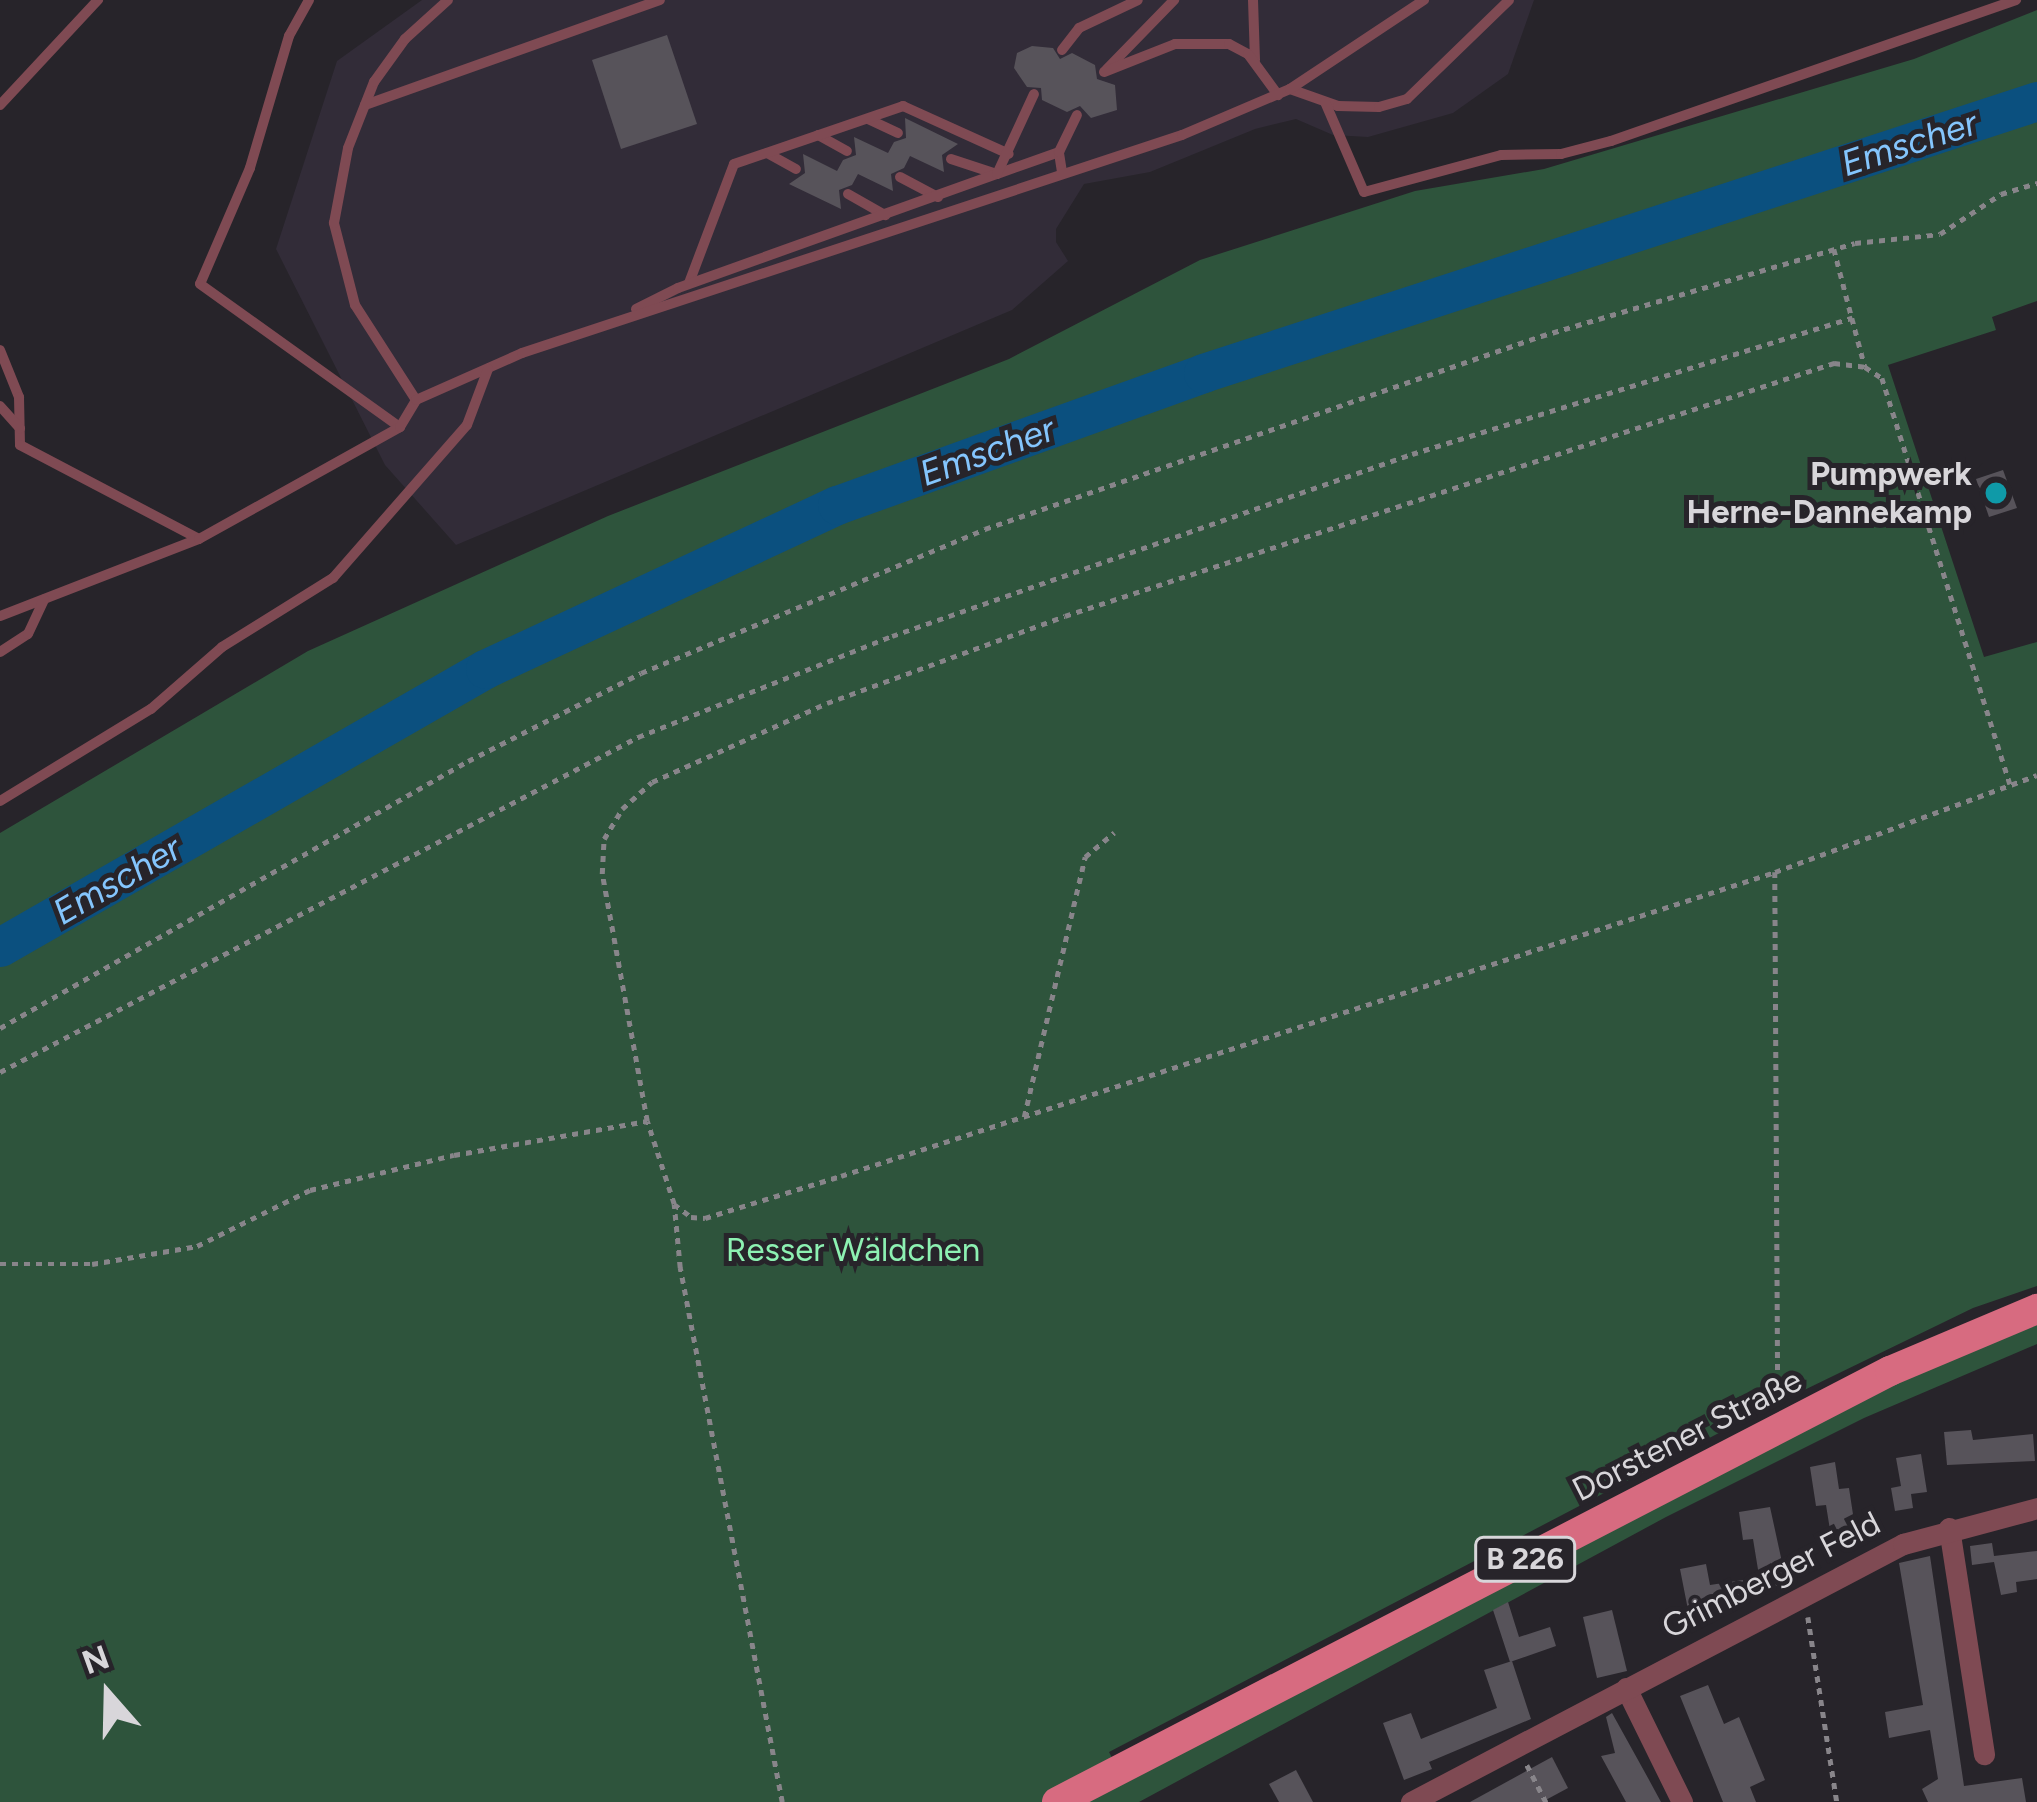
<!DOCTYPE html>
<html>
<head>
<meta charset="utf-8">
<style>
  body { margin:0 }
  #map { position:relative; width:2037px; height:1802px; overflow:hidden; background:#27242a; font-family:Figtree,sans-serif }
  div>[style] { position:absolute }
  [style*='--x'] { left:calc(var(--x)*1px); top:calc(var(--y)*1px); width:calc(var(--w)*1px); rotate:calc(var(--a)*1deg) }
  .built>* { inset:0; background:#322c38 }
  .green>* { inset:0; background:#2e543c }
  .river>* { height:39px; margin:-19.5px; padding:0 19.5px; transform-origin:19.5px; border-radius:19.5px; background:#0b507f }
  .building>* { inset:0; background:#57535a }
  .path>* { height:4.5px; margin-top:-2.25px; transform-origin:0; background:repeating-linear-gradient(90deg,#88858a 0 6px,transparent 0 12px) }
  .lane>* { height:10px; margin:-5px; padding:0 5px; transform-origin:5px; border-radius:5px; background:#7f4a53 }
  .street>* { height:21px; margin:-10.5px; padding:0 10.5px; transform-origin:10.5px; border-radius:10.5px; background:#7f4a53 }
  .primary>* { height:30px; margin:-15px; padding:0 15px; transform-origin:15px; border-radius:15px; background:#d76b80 }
  .dots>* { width:33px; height:33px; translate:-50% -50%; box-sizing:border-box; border:6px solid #27242a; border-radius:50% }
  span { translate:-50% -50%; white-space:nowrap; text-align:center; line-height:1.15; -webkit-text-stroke:10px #27242a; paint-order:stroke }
  .shield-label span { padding:3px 9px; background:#27242a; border:3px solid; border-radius:9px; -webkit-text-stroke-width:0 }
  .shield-label { font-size:30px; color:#d8d6da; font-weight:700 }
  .poi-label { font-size:33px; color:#d8d6da; font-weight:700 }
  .right { translate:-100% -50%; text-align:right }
  .park-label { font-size:33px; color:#8df1b2 }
  .street-label { font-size:33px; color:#d8d6da }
  .water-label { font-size:36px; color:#84c5fd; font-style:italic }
  .north { position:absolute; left:48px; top:1634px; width:120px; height:120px; -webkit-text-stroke:9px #27242a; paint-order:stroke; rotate:340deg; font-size:33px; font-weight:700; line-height:48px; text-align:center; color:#d8d6da }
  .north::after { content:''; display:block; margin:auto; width:42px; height:54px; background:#d8d6da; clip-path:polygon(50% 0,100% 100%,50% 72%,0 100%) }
</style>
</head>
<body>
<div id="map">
  <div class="built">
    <div style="clip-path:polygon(422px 0,1534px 0,1508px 74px,1453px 113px,1368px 137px,1333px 135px,1296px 119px,1255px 129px,1150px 172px,1084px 184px,1056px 229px,1056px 242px,1068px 261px,1012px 310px,456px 545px,385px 465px,276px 249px,337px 61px)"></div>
  </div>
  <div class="green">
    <div style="clip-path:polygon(2037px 10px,2037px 301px,1992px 317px,1996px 330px,1888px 365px,1984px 657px,2037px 642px,2037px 1286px,1973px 1308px,1759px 1412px,1109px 1752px,1123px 1780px,1888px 1385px,2037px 1322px,2037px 1344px,1864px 1418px,1666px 1517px,1139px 1802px,0 1802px,0 833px,308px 651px,608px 516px,1009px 359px,1200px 260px,1415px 191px,1544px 169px,1914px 59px)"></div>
  </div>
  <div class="river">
    <div style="--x:0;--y:947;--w:559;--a:-29.82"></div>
    <div style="--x:485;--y:669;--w:388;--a:-25"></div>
    <div style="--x:837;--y:505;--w:389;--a:-19.8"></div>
    <div style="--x:1203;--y:373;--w:877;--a:-18.06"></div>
  </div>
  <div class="building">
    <div style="clip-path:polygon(667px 35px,697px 124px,621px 149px,592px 60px)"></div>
    <div style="clip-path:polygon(1032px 46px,1053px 48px,1060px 59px,1072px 53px,1095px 65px,1097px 79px,1115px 85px,1117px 110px,1091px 118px,1080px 106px,1067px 112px,1042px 100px,1041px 88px,1027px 87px,1014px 68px,1017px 53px)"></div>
    <div style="clip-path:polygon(905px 118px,958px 144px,942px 155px,944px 172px,910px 156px,904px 168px,891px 174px,893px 191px,858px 174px,852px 185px,839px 190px,841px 209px,789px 184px,805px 173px,803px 154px,837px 171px,843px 160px,856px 155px,854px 137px,888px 153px,894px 142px,906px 138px)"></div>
    <div style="clip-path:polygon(2003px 470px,2017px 508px,1989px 517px,1976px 479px)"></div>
    <div style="clip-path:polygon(1971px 1430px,1973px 1440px,2033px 1434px,2035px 1461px,1947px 1465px,1944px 1432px)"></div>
    <div style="clip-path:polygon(1921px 1454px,1927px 1492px,1911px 1494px,1913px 1508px,1895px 1511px,1891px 1488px,1901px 1486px,1896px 1458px)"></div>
    <div style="clip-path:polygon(1835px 1462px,1839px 1489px,1849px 1488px,1858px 1547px,1841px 1550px,1838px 1529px,1830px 1530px,1826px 1505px,1816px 1506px,1810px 1467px)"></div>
    <div style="clip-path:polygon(1770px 1507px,1787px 1585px,1761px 1588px,1753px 1539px,1743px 1540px,1739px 1512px)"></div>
    <div style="clip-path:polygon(1992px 1543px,1994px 1556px,2037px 1551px,2037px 1579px,2016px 1582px,2017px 1592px,2001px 1595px,1994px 1562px,1972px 1565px,1970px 1546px)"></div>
    <div style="clip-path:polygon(1930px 1556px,1964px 1786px,2022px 1778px,2026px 1802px,1928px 1802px,1922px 1789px,1938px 1779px,1930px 1730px,1889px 1738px,1885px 1712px,1923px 1705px,1899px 1563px)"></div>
    <div style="clip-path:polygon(1706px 1564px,1710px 1585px,1743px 1580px,1745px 1598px,1713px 1604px,1715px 1615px,1690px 1620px,1680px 1569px)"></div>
    <div style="clip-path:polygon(1508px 1602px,1519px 1637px,1550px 1627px,1556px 1646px,1510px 1662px,1493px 1610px)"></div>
    <div style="clip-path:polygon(1612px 1610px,1627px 1671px,1597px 1678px,1583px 1617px)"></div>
    <div style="clip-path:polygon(1512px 1661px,1531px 1719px,1429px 1762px,1432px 1769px,1404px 1780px,1383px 1723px,1411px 1713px,1421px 1739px,1497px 1708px,1484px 1670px)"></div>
    <div style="clip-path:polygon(1708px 1685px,1724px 1724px,1739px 1717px,1765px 1780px,1750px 1787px,1756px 1802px,1723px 1802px,1680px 1696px)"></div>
    <div style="clip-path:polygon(1612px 1713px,1648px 1778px,1661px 1802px,1626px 1802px,1601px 1756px,1615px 1753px,1606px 1717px)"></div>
    <div style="clip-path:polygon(1552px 1757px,1568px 1788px,1542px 1802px,1470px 1802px)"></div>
    <div style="clip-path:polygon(1296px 1770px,1313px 1802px,1279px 1802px,1269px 1784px)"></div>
  </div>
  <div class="path">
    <div style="--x:1834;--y:249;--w:71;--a:75.4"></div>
    <div style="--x:1775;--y:872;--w:529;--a:89.68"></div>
    <div style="--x:0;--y:1028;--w:539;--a:-29.71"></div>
    <div style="--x:468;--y:761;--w:194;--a:-27"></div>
    <div style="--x:641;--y:673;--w:373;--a:-22.7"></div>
    <div style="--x:985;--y:529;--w:589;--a:-19.14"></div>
    <div style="--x:1541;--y:336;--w:327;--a:-16.5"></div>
    <div style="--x:1855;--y:243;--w:85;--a:-6"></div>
    <div style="--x:1940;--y:234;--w:73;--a:-33.3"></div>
    <div style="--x:2001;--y:194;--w:38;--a:-17"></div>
    <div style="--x:0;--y:1072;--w:721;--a:-27.7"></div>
    <div style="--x:638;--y:737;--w:273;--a:-21.7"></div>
    <div style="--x:892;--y:636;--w:551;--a:-19.29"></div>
    <div style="--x:1412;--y:454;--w:461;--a:-17.2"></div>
    <div style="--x:1852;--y:318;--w:51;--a:75.1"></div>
    <div style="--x:1024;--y:1117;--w:267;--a:-76.8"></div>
    <div style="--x:1085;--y:857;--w:38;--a:-40"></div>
    <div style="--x:674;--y:1204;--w:21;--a:37"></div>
    <div style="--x:691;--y:1217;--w:14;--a:4"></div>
    <div style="--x:705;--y:1218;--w:142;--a:-17.2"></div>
    <div style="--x:841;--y:1176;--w:982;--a:-18.03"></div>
    <div style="--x:1775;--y:872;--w:279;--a:-20.3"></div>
    <div style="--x:0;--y:1264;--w:92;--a:0"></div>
    <div style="--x:92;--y:1264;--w:107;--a:-9.7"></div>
    <div style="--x:197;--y:1246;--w:126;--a:-26.4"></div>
    <div style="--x:310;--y:1190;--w:148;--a:-13.7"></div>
    <div style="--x:454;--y:1155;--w:196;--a:-10"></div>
    <div style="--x:1808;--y:1617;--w:187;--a:81.1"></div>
    <div style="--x:1527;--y:1765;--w:42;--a:62.8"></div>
    <div style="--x:782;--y:1802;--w:544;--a:-100.81"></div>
    <div style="--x:680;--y:1268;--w:64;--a:-95.4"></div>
    <div style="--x:674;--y:1204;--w:87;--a:-108"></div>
    <div style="--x:647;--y:1121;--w:251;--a:-100.3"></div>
    <div style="--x:602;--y:874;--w:35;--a:-87"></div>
    <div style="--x:604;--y:839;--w:35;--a:-59"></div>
    <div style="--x:622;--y:809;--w:40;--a:-42"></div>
    <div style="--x:652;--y:782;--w:192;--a:-24.3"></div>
    <div style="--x:827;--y:703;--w:253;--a:-20.1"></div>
    <div style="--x:1065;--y:616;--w:810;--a:-18.21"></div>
    <div style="--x:1834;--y:363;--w:31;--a:7"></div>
    <div style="--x:1865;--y:367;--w:20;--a:33"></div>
    <div style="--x:1882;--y:378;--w:426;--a:72.5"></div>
  </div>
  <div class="lane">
    <div style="--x:309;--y:0;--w:41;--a:119.1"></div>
    <div style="--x:289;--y:36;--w:138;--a:106.5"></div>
    <div style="--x:250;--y:168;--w:126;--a:113.3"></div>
    <div style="--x:200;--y:284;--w:246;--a:35.6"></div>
    <div style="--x:1253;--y:0;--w:60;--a:88.1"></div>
    <div style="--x:1062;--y:50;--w:28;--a:-52"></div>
    <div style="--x:1079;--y:28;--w:65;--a:-25.4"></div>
    <div style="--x:1106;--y:70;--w:98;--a:-45.8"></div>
    <div style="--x:1104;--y:72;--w:76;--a:-21.5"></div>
    <div style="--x:1175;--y:44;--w:54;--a:0"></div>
    <div style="--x:1229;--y:44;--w:21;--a:28"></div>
    <div style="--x:1248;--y:54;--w:51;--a:53.8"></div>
    <div style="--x:1290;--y:89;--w:51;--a:19.5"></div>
    <div style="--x:1338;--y:106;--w:41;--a:1.4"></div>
    <div style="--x:1379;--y:107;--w:29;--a:-16"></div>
    <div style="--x:1407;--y:99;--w:142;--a:-44.1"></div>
    <div style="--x:1325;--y:102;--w:98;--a:66.6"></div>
    <div style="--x:1364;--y:192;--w:142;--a:-15.1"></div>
    <div style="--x:1501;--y:155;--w:60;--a:-1"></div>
    <div style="--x:1561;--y:154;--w:52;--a:-14.6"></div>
    <div style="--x:1611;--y:141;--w:429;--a:-19.2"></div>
    <div style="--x:0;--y:105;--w:144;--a:-47"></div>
    <div style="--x:365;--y:105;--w:313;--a:-19.6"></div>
    <div style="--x:868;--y:119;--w:33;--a:25"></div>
    <div style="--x:818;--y:135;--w:33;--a:29"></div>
    <div style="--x:767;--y:153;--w:33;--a:29"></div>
    <div style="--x:951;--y:159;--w:48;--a:18.1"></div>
    <div style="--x:997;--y:174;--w:66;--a:-19.5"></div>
    <div style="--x:1062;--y:172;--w:20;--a:-99"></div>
    <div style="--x:1059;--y:152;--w:41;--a:-64.1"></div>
    <div style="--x:900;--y:177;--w:43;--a:27.8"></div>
    <div style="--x:848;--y:194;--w:43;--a:29.6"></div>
    <div style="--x:689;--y:283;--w:127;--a:-69.3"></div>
    <div style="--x:734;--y:164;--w:179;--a:-18.9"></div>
    <div style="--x:903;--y:106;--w:116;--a:24.4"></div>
    <div style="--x:636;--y:309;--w:47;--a:-26.6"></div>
    <div style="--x:678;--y:288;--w:339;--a:-19.7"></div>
    <div style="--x:997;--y:174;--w:88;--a:-65.2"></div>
    <div style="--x:0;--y:350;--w:51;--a:68"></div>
    <div style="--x:19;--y:397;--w:48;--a:88.8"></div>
    <div style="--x:20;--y:445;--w:202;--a:27.7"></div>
    <div style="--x:416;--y:400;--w:113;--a:-122.7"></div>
    <div style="--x:355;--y:305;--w:85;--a:-104.4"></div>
    <div style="--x:334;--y:223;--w:76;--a:-79.4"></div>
    <div style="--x:348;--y:148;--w:71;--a:-68.5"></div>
    <div style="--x:374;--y:82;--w:53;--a:-54.2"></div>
    <div style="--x:405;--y:39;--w:58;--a:-42.2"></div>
    <div style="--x:0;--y:406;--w:30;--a:48"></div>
    <div style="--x:0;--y:616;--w:213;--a:-21.2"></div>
    <div style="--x:199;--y:539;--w:230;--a:-29.1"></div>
    <div style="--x:400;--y:427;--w:31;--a:-59"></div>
    <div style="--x:416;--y:400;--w:116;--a:-23.9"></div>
    <div style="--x:522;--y:353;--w:695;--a:-18.28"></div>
    <div style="--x:1182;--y:135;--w:117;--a:-23.1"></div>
    <div style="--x:1290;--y:89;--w:161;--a:-33.6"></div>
    <div style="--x:0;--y:652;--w:33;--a:-33"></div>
    <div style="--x:28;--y:634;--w:38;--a:-65"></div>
    <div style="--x:0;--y:801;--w:177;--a:-31.4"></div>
    <div style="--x:151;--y:709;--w:94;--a:-41.1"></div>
    <div style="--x:222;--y:647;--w:131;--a:-31.9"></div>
    <div style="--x:333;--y:578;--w:203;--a:-48.8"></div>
    <div style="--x:467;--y:425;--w:60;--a:-69.4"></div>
  </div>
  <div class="street">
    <div style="--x:1949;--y:1528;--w:229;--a:81.2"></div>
    <div style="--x:1626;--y:1688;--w:127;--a:63.8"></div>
    <div style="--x:1411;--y:1802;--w:556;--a:-27.67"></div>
    <div style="--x:1903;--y:1544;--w:139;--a:-15"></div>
  </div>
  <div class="primary">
    <div style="--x:1057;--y:1802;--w:938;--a:-27.36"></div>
    <div style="--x:1890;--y:1371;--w:160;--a:-22.9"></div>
  </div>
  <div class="dots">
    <div style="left:1996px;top:493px;background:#0f9aa8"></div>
  </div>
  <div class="shield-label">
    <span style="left:1525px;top:1559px">B 226</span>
  </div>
  <div class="poi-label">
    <span class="right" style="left:1972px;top:493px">Pumpwerk<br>Herne-Dannekamp</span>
  </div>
  <div class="park-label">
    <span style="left:853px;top:1250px">Resser Wäldchen</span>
  </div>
  <div class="street-label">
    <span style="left:1687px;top:1435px;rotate:-27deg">Dorstener Straße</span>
    <span style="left:1771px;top:1575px;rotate:-27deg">Grimberger Feld</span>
  </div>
  <div class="water-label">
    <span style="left:1909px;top:143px;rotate:-18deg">Emscher</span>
    <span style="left:987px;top:451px;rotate:-20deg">Emscher</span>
    <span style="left:117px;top:880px;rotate:-30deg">Emscher</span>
  </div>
  <div class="north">N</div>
</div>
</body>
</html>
